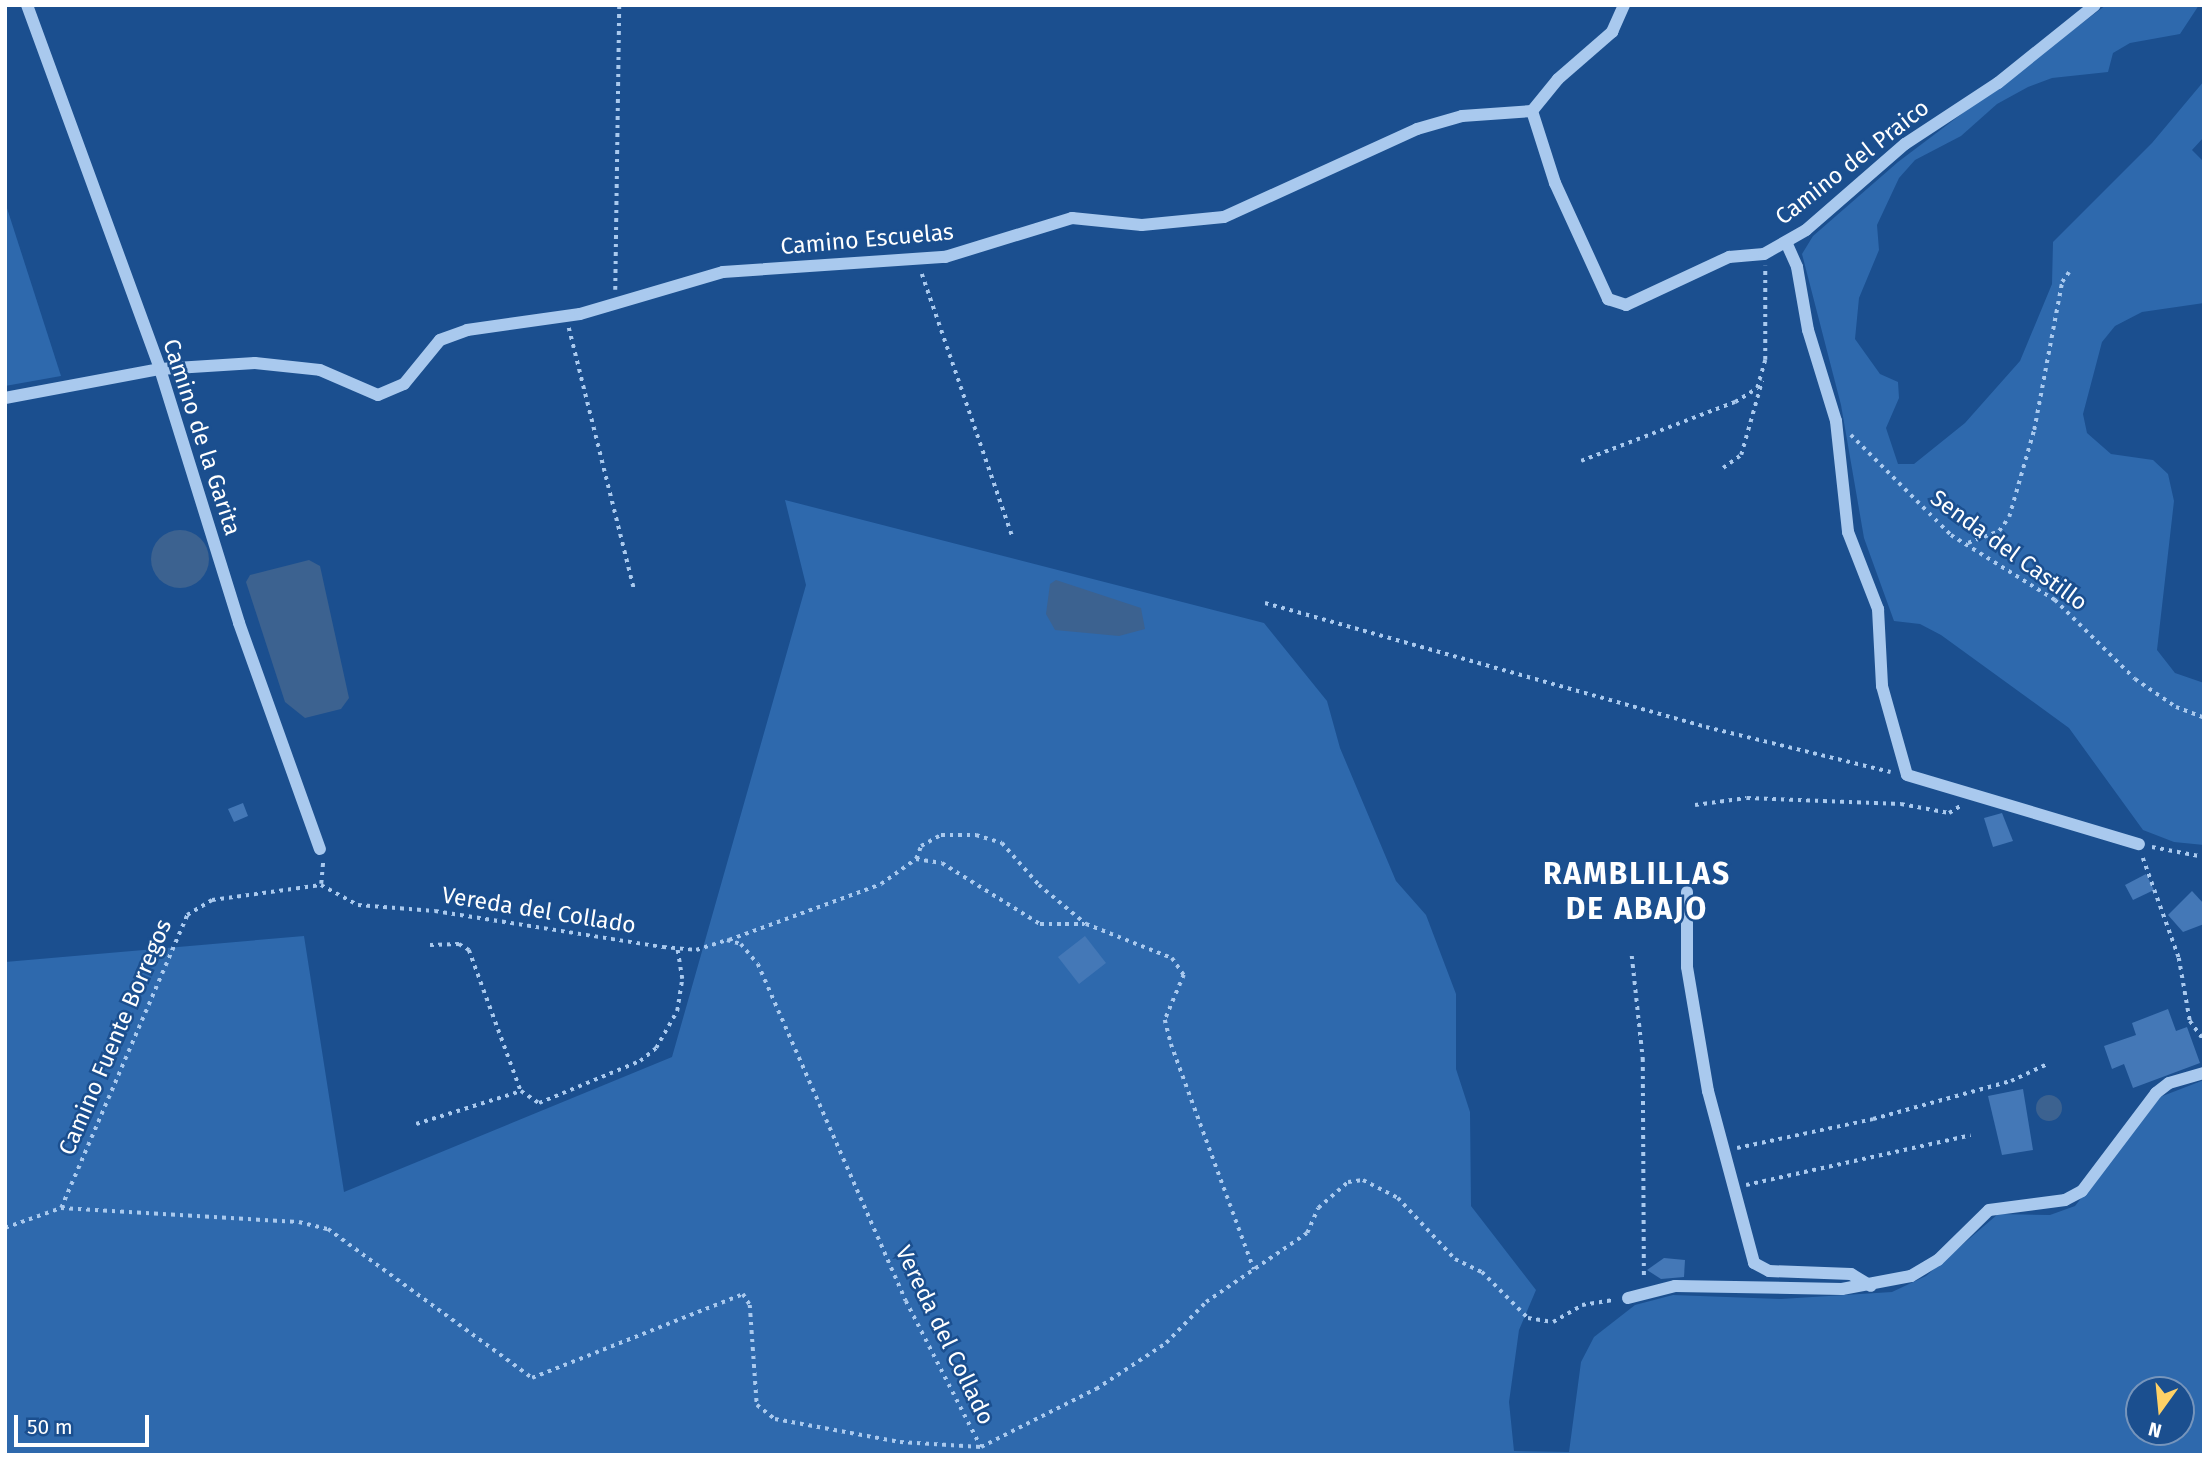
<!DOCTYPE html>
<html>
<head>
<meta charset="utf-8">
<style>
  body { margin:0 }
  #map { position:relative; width:2209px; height:1460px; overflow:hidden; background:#1b4f8f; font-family:"Fira Sans",sans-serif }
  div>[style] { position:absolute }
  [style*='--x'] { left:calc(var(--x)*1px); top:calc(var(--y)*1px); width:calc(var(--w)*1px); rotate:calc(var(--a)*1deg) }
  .green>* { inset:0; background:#2e69ad }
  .water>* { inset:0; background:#3c6290 }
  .round { border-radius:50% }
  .building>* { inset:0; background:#4478b7 }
  .path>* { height:3.5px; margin-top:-1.75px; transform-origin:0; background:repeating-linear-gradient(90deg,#a9c9ee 0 3.5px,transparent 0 8.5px) }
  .minor>* { height:12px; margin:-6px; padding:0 6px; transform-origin:6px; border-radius:6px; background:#a9c9ee }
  span { translate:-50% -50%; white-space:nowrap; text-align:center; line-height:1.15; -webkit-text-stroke:5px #1b4f8f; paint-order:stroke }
  .street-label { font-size:23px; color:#fff }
  .district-label { font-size:30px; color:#fff; font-weight:700; letter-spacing:2px }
  .frame { position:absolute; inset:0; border:7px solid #fff; pointer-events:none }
  .north { position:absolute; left:2125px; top:1376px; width:70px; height:70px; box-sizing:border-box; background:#1b4f8f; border:2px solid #7695bc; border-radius:50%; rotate:195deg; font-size:19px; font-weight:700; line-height:28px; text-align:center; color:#fff }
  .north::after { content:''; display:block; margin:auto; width:24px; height:32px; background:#ffd166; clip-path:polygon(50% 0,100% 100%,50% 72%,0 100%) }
  .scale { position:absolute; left:14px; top:1415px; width:135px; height:32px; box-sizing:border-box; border:4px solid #fff; border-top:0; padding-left:9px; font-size:21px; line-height:24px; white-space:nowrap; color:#fff; -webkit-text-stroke:5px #1b4f8f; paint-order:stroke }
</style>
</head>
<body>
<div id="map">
  <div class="green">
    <div style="clip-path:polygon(2106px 5px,2199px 5px,2180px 34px,2130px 43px,2113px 53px,2108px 72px,2052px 78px,2028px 87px,1997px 104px,1961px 136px,1915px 160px,1899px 178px,1877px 225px,1879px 250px,1859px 298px,1855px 339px,1880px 374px,1898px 382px,1899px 398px,1886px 428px,1898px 464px,1914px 464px,1965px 423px,2020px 361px,2052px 284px,2053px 242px,2152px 143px,2204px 81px,2204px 137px,2192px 150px,2204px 162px,2204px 303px,2142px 312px,2115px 326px,2102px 342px,2083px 414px,2087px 433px,2111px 454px,2153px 460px,2168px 474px,2174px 501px,2157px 650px,2175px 673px,2204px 683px,2204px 845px,2174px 842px,2143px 830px,2069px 728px,1941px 635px,1920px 624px,1894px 621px,1864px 538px,1841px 405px,1802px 254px,1813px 236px,1898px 162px)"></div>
    <div style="clip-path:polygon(5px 202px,61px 376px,5px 386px)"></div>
    <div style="clip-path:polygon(evenodd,785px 500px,1264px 623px,1327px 701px,1340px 748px,1396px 881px,1426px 915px,1456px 994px,1456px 1069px,1470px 1112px,1471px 1206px,1536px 1290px,1519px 1330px,1509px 1402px,1514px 1451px,1569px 1452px,1581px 1362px,1594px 1337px,1635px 1305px,1673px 1295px,1781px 1299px,1892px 1292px,1926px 1276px,1998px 1214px,2050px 1215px,2075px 1206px,2160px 1097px,2204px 1080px,2204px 1455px,5px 1455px,5px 962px,304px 936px,344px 1192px,672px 1057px,806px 585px,785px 500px,2139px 1390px,2181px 1390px,2181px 1432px,2139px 1432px,2139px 1390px)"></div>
  </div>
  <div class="water">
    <div class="round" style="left:151px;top:530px;width:58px;height:58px"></div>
    <div style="clip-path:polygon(309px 560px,320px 566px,349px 698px,341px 709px,305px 718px,285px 702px,246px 582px,250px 575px)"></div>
    <div style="clip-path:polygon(1056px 580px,1141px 608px,1145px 629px,1119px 636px,1055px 630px,1046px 614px,1050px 584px)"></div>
    <div class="round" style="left:2036px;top:1095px;width:26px;height:26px"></div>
  </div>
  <div class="building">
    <div style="clip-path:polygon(243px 803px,248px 816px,234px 822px,228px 809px)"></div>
    <div style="clip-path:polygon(2002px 813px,2013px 841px,1993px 847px,1984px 818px)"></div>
    <div style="clip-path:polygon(2146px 874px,2154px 890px,2133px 900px,2125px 885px)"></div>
    <div style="clip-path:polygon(2192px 891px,2204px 904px,2204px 924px,2183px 932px,2168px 915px)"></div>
    <div style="clip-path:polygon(1085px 936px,1106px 963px,1079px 984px,1058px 957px)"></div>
    <div style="clip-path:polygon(2168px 1009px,2176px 1031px,2187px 1027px,2200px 1063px,2133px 1088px,2124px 1064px,2112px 1069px,2104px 1046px,2136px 1035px,2132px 1023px)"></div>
    <div style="clip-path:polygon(2023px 1089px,2033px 1150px,2002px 1155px,1988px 1096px)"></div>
    <div style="clip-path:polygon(1664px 1258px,1685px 1260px,1684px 1277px,1661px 1279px,1647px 1270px)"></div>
  </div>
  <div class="path">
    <div style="--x:922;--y:274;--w:276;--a:71"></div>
    <div style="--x:615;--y:290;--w:285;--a:-89.2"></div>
    <div style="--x:569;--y:328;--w:268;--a:76"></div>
    <div style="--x:1851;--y:435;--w:141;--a:45"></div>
    <div style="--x:1951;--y:535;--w:123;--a:32"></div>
    <div style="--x:2055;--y:600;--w:112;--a:44.6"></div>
    <div style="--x:2135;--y:679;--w:50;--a:34.3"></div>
    <div style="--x:2176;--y:707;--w:30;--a:21"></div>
    <div style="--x:1581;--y:461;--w:165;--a:-21"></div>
    <div style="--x:1735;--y:402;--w:26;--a:-32"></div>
    <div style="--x:1757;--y:388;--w:29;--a:-74"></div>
    <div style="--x:1765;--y:360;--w:94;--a:-90"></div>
    <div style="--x:1723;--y:468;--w:22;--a:-36"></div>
    <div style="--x:1741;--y:455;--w:77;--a:-74.2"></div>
    <div style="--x:1968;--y:543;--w:33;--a:-21"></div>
    <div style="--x:1999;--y:531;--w:17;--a:-54"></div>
    <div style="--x:2009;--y:517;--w:91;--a:-74"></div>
    <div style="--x:2034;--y:430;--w:151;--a:-79.3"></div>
    <div style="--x:2062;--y:282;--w:12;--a:-55"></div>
    <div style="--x:1265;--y:603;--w:458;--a:15.7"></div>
    <div style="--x:1706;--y:727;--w:190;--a:13.7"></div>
    <div style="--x:1695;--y:805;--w:52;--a:-7.7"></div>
    <div style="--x:1747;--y:798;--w:154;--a:2.2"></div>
    <div style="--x:1901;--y:804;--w:49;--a:10.6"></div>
    <div style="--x:1949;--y:813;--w:15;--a:-32"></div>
    <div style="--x:2152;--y:847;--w:53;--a:10.9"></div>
    <div style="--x:2143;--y:858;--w:106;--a:70.2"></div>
    <div style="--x:2179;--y:958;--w:64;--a:80.1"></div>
    <div style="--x:2190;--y:1021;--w:24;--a:54"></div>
    <div style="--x:916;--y:859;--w:14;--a:-69"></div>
    <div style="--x:921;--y:846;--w:23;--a:-29"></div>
    <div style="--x:941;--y:835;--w:35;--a:0"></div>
    <div style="--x:976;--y:835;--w:27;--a:17"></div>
    <div style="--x:1002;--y:843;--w:56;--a:48.6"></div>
    <div style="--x:1039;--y:885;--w:61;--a:39.7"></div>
    <div style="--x:1086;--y:924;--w:92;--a:21.6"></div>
    <div style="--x:1172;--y:958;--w:21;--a:55"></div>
    <div style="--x:1184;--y:975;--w:49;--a:112.9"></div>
    <div style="--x:1165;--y:1020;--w:25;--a:76"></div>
    <div style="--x:1171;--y:1044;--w:240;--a:69.8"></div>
    <div style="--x:321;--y:884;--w:23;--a:-85"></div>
    <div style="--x:321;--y:885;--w:42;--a:28.4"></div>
    <div style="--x:358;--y:905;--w:77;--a:4.5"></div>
    <div style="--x:435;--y:911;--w:231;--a:9"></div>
    <div style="--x:663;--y:947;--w:33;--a:5"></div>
    <div style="--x:696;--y:950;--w:33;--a:-18"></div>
    <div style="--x:727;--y:940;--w:15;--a:16"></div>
    <div style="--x:741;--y:944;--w:26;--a:50"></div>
    <div style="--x:758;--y:964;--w:368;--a:66.3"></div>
    <div style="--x:906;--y:1301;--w:164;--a:62.8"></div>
    <div style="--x:729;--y:940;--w:162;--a:-20.2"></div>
    <div style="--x:881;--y:884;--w:43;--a:-35.5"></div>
    <div style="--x:916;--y:859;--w:26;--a:9"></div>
    <div style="--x:942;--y:863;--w:115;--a:31.9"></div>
    <div style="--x:1040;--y:924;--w:44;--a:0"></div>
    <div style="--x:430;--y:945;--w:29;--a:-2"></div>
    <div style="--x:459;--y:944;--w:12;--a:31"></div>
    <div style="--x:469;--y:950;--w:150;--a:69.8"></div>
    <div style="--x:521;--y:1091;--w:22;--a:34"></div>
    <div style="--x:539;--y:1103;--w:109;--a:-22.6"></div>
    <div style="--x:640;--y:1061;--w:21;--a:-39"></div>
    <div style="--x:656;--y:1048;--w:43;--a:-60.4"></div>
    <div style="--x:677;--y:1011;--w:32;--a:-81"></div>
    <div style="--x:682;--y:979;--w:31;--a:-99"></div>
    <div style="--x:1632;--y:956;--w:104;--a:83.9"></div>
    <div style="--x:1643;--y:1059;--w:220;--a:89.7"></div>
    <div style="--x:416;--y:1124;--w:110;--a:-17.4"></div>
    <div style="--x:1737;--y:1148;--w:139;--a:-12"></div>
    <div style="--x:1873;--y:1119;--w:143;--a:-15.4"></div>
    <div style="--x:2011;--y:1081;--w:38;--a:-25"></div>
    <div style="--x:1746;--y:1185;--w:230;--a:-12.5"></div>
    <div style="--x:61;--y:1208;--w:319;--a:-66.7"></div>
    <div style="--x:187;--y:915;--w:29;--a:-31"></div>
    <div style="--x:212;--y:900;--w:110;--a:-7.8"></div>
    <div style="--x:5;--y:1228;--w:59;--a:-19.7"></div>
    <div style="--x:61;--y:1208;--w:238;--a:3.4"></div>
    <div style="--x:299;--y:1222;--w:30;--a:14"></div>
    <div style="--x:328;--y:1229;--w:253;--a:36.1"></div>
    <div style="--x:532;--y:1378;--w:227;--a:-21.7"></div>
    <div style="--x:743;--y:1294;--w:13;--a:58"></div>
    <div style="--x:750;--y:1305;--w:100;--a:86"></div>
    <div style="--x:757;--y:1405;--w:23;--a:38"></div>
    <div style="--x:775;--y:1419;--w:127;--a:10.4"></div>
    <div style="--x:900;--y:1442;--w:81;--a:3.5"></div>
    <div style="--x:981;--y:1447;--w:129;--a:-26.8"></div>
    <div style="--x:1096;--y:1389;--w:84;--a:-33.3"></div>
    <div style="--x:1166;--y:1343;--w:57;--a:-45.7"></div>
    <div style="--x:1206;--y:1302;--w:122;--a:-34.3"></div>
    <div style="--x:1307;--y:1233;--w:27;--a:-66"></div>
    <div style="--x:1318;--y:1208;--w:40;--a:-41"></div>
    <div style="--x:1348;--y:1182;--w:15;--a:-8"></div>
    <div style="--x:1363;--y:1180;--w:39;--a:27"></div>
    <div style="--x:1398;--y:1198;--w:83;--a:46.9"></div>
    <div style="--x:1455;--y:1259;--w:30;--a:26"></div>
    <div style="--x:1482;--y:1272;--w:65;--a:45"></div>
    <div style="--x:1528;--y:1318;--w:25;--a:9"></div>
    <div style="--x:1553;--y:1322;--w:34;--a:-30"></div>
    <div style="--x:1582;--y:1305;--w:33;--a:-9"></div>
  </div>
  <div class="minor">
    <div style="--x:27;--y:5;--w:388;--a:69.9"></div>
    <div style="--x:160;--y:369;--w:266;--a:72.7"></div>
    <div style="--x:239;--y:623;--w:240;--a:70.3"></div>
    <div style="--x:1532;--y:111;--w:76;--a:72.3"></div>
    <div style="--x:1555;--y:183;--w:128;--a:65.4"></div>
    <div style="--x:1608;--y:299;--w:19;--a:18"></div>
    <div style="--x:1626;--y:305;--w:114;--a:-25"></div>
    <div style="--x:1729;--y:257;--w:35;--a:-5"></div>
    <div style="--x:1764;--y:254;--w:48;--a:-29.7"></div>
    <div style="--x:1806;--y:230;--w:131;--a:-41"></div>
    <div style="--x:1905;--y:144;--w:111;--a:-33.3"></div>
    <div style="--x:1998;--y:83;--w:124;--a:-38.8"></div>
    <div style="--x:1532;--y:111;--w:41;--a:-50.9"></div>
    <div style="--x:1558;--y:79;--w:72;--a:-41"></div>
    <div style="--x:1612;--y:32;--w:30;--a:-66"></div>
    <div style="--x:1786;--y:242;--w:27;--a:66"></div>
    <div style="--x:1797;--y:267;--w:64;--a:80.1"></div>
    <div style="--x:1808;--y:330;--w:95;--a:72.9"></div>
    <div style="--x:1836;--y:421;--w:112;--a:83.8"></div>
    <div style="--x:1848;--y:532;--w:83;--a:68.7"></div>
    <div style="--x:1878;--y:609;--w:77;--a:87"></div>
    <div style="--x:1882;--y:686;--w:92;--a:74.3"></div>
    <div style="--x:1907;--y:775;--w:242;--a:16.6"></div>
    <div style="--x:5;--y:398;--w:158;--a:-10.6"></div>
    <div style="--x:160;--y:369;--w:95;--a:-3.6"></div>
    <div style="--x:255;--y:363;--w:65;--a:6.1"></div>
    <div style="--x:320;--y:370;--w:63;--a:23.3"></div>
    <div style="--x:378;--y:395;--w:28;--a:-23"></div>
    <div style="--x:404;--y:384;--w:57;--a:-50.7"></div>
    <div style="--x:440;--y:340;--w:29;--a:-20"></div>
    <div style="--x:467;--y:330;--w:114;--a:-8.1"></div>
    <div style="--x:580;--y:314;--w:149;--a:-16.4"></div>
    <div style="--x:723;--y:272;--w:223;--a:-3.9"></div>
    <div style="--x:945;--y:257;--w:133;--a:-17.1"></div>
    <div style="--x:1072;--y:218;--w:70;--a:5.7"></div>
    <div style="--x:1142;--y:225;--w:82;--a:-5.6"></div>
    <div style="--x:1224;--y:217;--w:212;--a:-24.5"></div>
    <div style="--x:1417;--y:129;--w:47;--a:-16.1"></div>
    <div style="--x:1462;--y:116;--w:70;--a:-4.1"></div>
    <div style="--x:1687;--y:892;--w:75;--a:90"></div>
    <div style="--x:1687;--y:967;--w:126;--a:80.4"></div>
    <div style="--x:1708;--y:1091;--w:178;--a:75"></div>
    <div style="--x:1754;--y:1263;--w:17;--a:28"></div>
    <div style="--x:1769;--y:1271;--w:82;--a:2.1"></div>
    <div style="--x:1851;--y:1274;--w:23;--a:31"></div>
    <div style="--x:1628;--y:1298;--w:49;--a:-14.3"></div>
    <div style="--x:1675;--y:1286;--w:167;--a:1"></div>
    <div style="--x:1842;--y:1289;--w:70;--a:-10.7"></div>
    <div style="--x:1911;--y:1276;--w:31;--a:-31"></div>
    <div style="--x:1938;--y:1260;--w:71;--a:-44.4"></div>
    <div style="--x:1989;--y:1210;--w:77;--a:-7.5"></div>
    <div style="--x:2065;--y:1200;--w:19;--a:-28"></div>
    <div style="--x:2082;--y:1191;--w:123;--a:-52.9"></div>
    <div style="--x:2156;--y:1093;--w:16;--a:-38"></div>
    <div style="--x:2169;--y:1083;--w:36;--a:-16"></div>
  </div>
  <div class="street-label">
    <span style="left:1852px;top:162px;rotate:-38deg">Camino del Praico</span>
    <span style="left:867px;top:239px;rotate:-5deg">Camino Escuelas</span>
    <span style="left:202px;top:437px;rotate:72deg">Camino de la Garita</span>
    <span style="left:2009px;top:550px;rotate:36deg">Senda del Castillo</span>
    <span style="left:539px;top:910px;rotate:9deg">Vereda del Collado</span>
    <span style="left:115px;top:1037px;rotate:-67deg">Camino Fuente Borregos</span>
    <span style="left:945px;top:1335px;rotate:64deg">Vereda del Collado</span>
  </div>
  <div class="district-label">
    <span style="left:1637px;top:891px">RAMBLILLAS<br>DE ABAJO</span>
  </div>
  <div class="frame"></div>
  <div class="north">N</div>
  <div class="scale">50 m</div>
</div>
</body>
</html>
